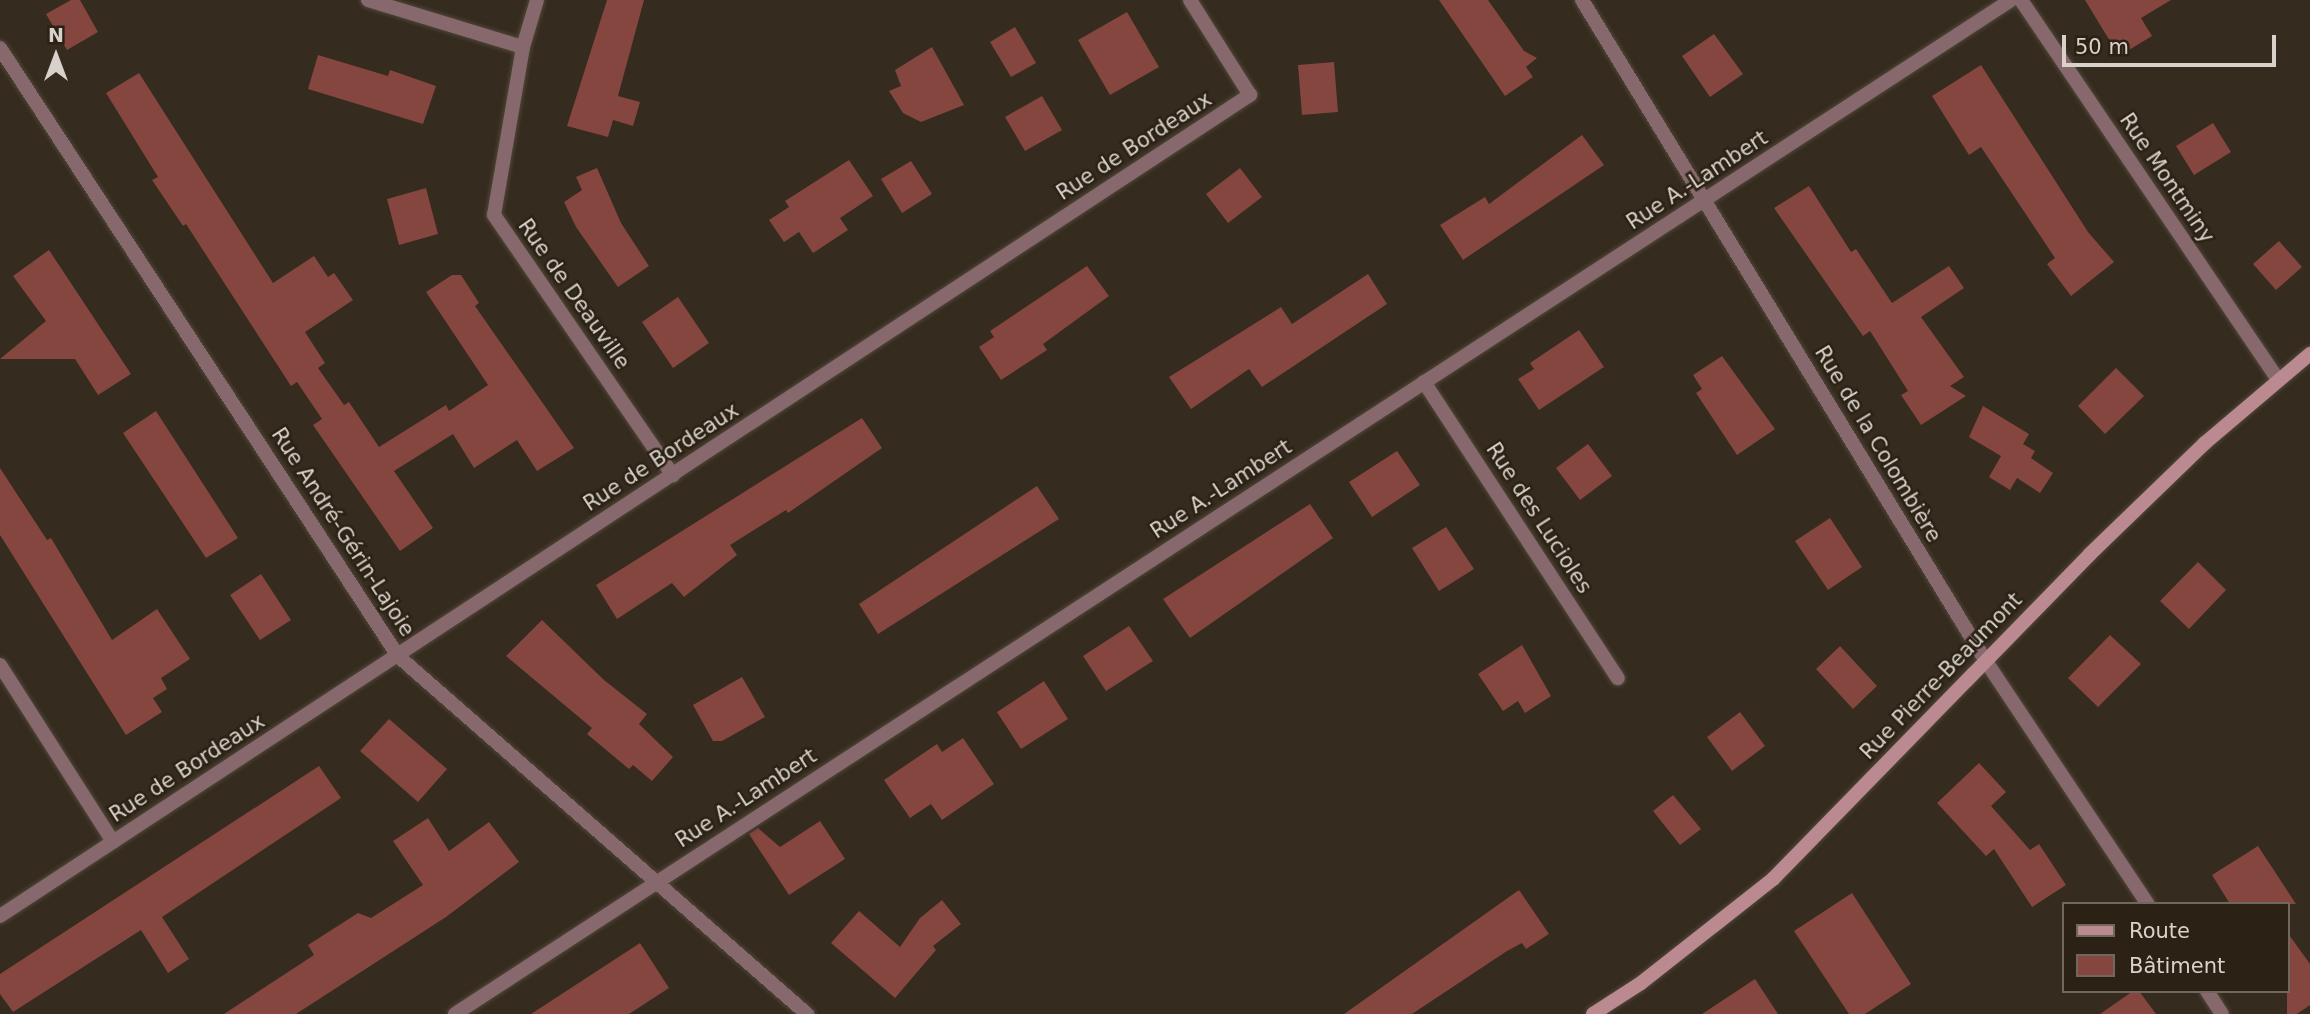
<!DOCTYPE html>
<html>
<head>
<meta charset="utf-8">
<style>
  body { margin:0 }
  #map { position:relative; width:2310px; height:1014px; overflow:hidden; background:#352b1e; font-family:"DejaVu Sans",sans-serif }
  div>[style] { position:absolute }
  [style*='--x'] { left:calc(var(--x)*1px); top:calc(var(--y)*1px); width:calc(var(--w)*1px); rotate:calc(var(--a)*1deg) }
  .building>* { inset:0; background:#84463e }
  .roads { filter:drop-shadow(0 0 2px #4f463a) drop-shadow(0 0 2px #4f463a) }
  .minor>* { height:14px; margin:-7px; padding:0 7px; transform-origin:7px; border-radius:7px; background:#87696d }
  .secondary>* { height:14px; margin:-7px; padding:0 7px; transform-origin:7px; border-radius:7px; background:#ba8a90 }
  span { translate:-50% -50%; white-space:nowrap; text-align:center; line-height:1.15; -webkit-text-stroke:5px #2b2115; paint-order:stroke }
  .street-label { font-size:21px; color:#d8d2ca }
  .legend { position:absolute; left:2062px; top:902px; width:228px; height:91px; box-sizing:border-box; background:#2b2115; border:2px solid #70685d; margin:0; padding:9px 12px; list-style:none; font-size:21px; color:#d8d2ca }
  .legend li { display:flex; align-items:center; gap:14px; height:35px }
  .legend b { width:35px; border:2px solid #70685d }
  .north { position:absolute; left:21px; top:21px; width:70px; height:70px; -webkit-text-stroke:5px #2b2115; paint-order:stroke; rotate:0deg; font-size:19px; font-weight:700; line-height:28px; text-align:center; color:#d8d2ca }
  .north::after { content:''; display:block; margin:auto; width:24px; height:32px; background:#d8d2ca; clip-path:polygon(50% 0,100% 100%,50% 72%,0 100%) }
  .scale { position:absolute; left:2062px; top:35px; width:214px; height:32px; box-sizing:border-box; border:4px solid #d8d2ca; border-top:0; padding-left:9px; font-size:21px; line-height:24px; white-space:nowrap; color:#d8d2ca; -webkit-text-stroke:5px #2b2115; paint-order:stroke }
</style>
</head>
<body>
<div id="map">
  <div class="building">
    <div style="clip-path:polygon(71px 0,80px 0,98px 32px,67px 50px,46px 14px)"></div>
    <div style="clip-path:polygon(607px 0,644px 0,618px 96px,640px 102px,633px 126px,613px 120px,608px 137px,567px 126px)"></div>
    <div style="clip-path:polygon(1439px 0,1488px 0,1524px 51px,1537px 58px,1526px 67px,1533px 77px,1505px 96px)"></div>
    <div style="clip-path:polygon(2085px 0,2171px 0,2141px 18px,2152px 36px,2119px 56px)"></div>
    <div style="clip-path:polygon(1127px 12px,1159px 67px,1110px 95px,1078px 40px)"></div>
    <div style="clip-path:polygon(1015px 27px,1036px 63px,1011px 77px,990px 42px)"></div>
    <div style="clip-path:polygon(1714px 34px,1743px 74px,1710px 97px,1682px 56px)"></div>
    <div style="clip-path:polygon(932px 47px,964px 105px,921px 122px,903px 113px,889px 91px,901px 86px,895px 70px)"></div>
    <div style="clip-path:polygon(318px 55px,388px 76px,390px 70px,436px 86px,423px 124px,308px 89px)"></div>
    <div style="clip-path:polygon(1334px 62px,1338px 112px,1302px 115px,1298px 65px)"></div>
    <div style="clip-path:polygon(1981px 65px,2088px 232px,2114px 262px,2071px 296px,2047px 264px,2055px 258px,1981px 147px,1969px 155px,1932px 96px)"></div>
    <div style="clip-path:polygon(139px 73px,273px 283px,314px 256px,328px 277px,334px 273px,353px 300px,305px 332px,325px 363px,318px 368px,344px 405px,349px 402px,379px 447px,446px 405px,449px 411px,488px 385px,426px 292px,452px 275px,461px 275px,479px 303px,475px 306px,574px 448px,537px 471px,517px 440px,474px 468px,453px 434px,394px 471px,433px 528px,400px 551px,313px 425px,322px 419px,297px 382px,291px 386px,186px 224px,183px 226px,152px 180px,158px 177px,106px 93px)"></div>
    <div style="clip-path:polygon(1042px 96px,1062px 130px,1025px 151px,1005px 117px)"></div>
    <div style="clip-path:polygon(2213px 123px,2231px 152px,2194px 175px,2176px 146px)"></div>
    <div style="clip-path:polygon(1582px 135px,1604px 165px,1463px 260px,1440px 225px,1485px 197px,1489px 204px)"></div>
    <div style="clip-path:polygon(849px 160px,873px 196px,840px 218px,848px 230px,813px 253px,799px 232px,784px 242px,769px 220px,789px 207px,785px 201px)"></div>
    <div style="clip-path:polygon(911px 161px,932px 194px,902px 213px,881px 179px)"></div>
    <div style="clip-path:polygon(597px 168px,621px 223px,649px 266px,618px 287px,576px 227px,564px 202px,582px 190px,576px 177px)"></div>
    <div style="clip-path:polygon(1240px 168px,1262px 197px,1228px 223px,1206px 194px)"></div>
    <div style="clip-path:polygon(1809px 186px,1851px 252px,1856px 249px,1892px 303px,1949px 266px,1964px 288px,1921px 317px,1964px 377px,1950px 386px,1966px 396px,1921px 425px,1901px 395px,1908px 391px,1870px 331px,1863px 336px,1774px 208px)"></div>
    <div style="clip-path:polygon(426px 188px,438px 234px,399px 245px,387px 199px)"></div>
    <div style="clip-path:polygon(2279px 241px,2302px 267px,2276px 290px,2253px 264px)"></div>
    <div style="clip-path:polygon(49px 250px,131px 374px,98px 395px,75px 359px,0 359px,46px 321px,13px 276px)"></div>
    <div style="clip-path:polygon(1087px 266px,1109px 296px,1043px 344px,1047px 350px,1001px 380px,979px 347px,994px 337px,990px 331px)"></div>
    <div style="clip-path:polygon(1368px 274px,1387px 304px,1262px 387px,1249px 369px,1191px 409px,1169px 377px,1281px 307px,1292px 324px)"></div>
    <div style="clip-path:polygon(678px 297px,709px 343px,673px 368px,642px 322px)"></div>
    <div style="clip-path:polygon(1579px 330px,1604px 367px,1539px 410px,1518px 379px,1534px 369px,1530px 363px)"></div>
    <div style="clip-path:polygon(1722px 356px,1775px 429px,1737px 455px,1696px 393px,1702px 389px,1693px 375px)"></div>
    <div style="clip-path:polygon(2116px 368px,2144px 396px,2105px 434px,2078px 406px)"></div>
    <div style="clip-path:polygon(1983px 406px,2029px 434px,2023px 444px,2035px 451px,2031px 458px,2053px 473px,2040px 493px,2017px 478px,2010px 490px,1989px 477px,2001px 456px,1969px 437px)"></div>
    <div style="clip-path:polygon(156px 411px,238px 538px,206px 558px,123px 433px)"></div>
    <div style="clip-path:polygon(862px 418px,882px 448px,788px 513px,786px 510px,730px 545px,737px 555px,684px 597px,672px 583px,617px 619px,596px 585px)"></div>
    <div style="clip-path:polygon(1588px 444px,1612px 476px,1580px 500px,1556px 468px)"></div>
    <div style="clip-path:polygon(1397px 451px,1420px 485px,1372px 517px,1349px 482px)"></div>
    <div style="clip-path:polygon(0 468px,47px 540px,51px 538px,112px 640px,157px 609px,190px 659px,161px 678px,167px 689px,153px 698px,162px 712px,126px 735px,0 535px)"></div>
    <div style="clip-path:polygon(1037px 486px,1059px 519px,878px 634px,859px 604px)"></div>
    <div style="clip-path:polygon(1310px 504px,1333px 538px,1190px 638px,1163px 599px)"></div>
    <div style="clip-path:polygon(1830px 518px,1862px 567px,1828px 590px,1795px 541px)"></div>
    <div style="clip-path:polygon(1446px 527px,1474px 569px,1439px 591px,1412px 548px)"></div>
    <div style="clip-path:polygon(2198px 562px,2226px 590px,2189px 629px,2160px 601px)"></div>
    <div style="clip-path:polygon(261px 574px,291px 620px,260px 640px,230px 595px)"></div>
    <div style="clip-path:polygon(542px 620px,604px 680px,647px 714px,639px 724px,673px 757px,652px 781px,633px 765px,629px 769px,587px 734px,592px 728px,506px 656px)"></div>
    <div style="clip-path:polygon(1129px 626px,1153px 661px,1106px 691px,1083px 656px)"></div>
    <div style="clip-path:polygon(2110px 635px,2141px 664px,2098px 707px,2068px 678px)"></div>
    <div style="clip-path:polygon(1522px 645px,1551px 696px,1525px 713px,1518px 701px,1503px 711px,1478px 674px)"></div>
    <div style="clip-path:polygon(1840px 646px,1877px 686px,1853px 709px,1816px 669px)"></div>
    <div style="clip-path:polygon(742px 677px,765px 717px,722px 741px,713px 741px,693px 705px)"></div>
    <div style="clip-path:polygon(1044px 681px,1068px 719px,1021px 749px,997px 712px)"></div>
    <div style="clip-path:polygon(1740px 712px,1765px 746px,1732px 771px,1707px 737px)"></div>
    <div style="clip-path:polygon(389px 719px,447px 769px,418px 802px,360px 751px)"></div>
    <div style="clip-path:polygon(963px 738px,994px 784px,942px 820px,931px 804px,910px 818px,884px 780px,937px 744px,942px 752px)"></div>
    <div style="clip-path:polygon(1979px 763px,2006px 792px,1991px 806px,2030px 850px,2039px 844px,2066px 885px,2032px 907px,1994px 849px,1986px 856px,1937px 803px)"></div>
    <div style="clip-path:polygon(319px 766px,341px 798px,162px 917px,189px 959px,168px 973px,141px 930px,13px 1012px,0 994px,0 974px)"></div>
    <div style="clip-path:polygon(1673px 795px,1701px 829px,1680px 845px,1653px 811px)"></div>
    <div style="clip-path:polygon(428px 818px,449px 851px,489px 822px,519px 862px,446px 917px,296px 1014px,224px 1014px,314px 955px,308px 945px,358px 913px,371px 918px,423px 885px,393px 841px)"></div>
    <div style="clip-path:polygon(820px 821px,845px 859px,789px 895px,749px 834px,758px 828px,780px 847px)"></div>
    <div style="clip-path:polygon(2258px 846px,2296px 904px,2230px 904px,2212px 875px)"></div>
    <div style="clip-path:polygon(1519px 890px,1549px 934px,1526px 949px,1522px 943px,1507px 951px,1412px 1014px,1344px 1014px)"></div>
    <div style="clip-path:polygon(1852px 893px,1911px 984px,1865px 1014px,1849px 1014px,1794px 931px)"></div>
    <div style="clip-path:polygon(942px 900px,961px 924px,933px 946px,936px 950px,895px 998px,831px 943px,859px 911px,900px 947px,920px 918px)"></div>
    <div style="clip-path:polygon(2287px 932px,2310px 964px,2310px 1005px,2297px 1014px,2287px 1014px)"></div>
    <div style="clip-path:polygon(640px 943px,669px 988px,629px 1014px,531px 1014px)"></div>
    <div style="clip-path:polygon(1755px 979px,1778px 1014px,1702px 1014px)"></div>
    <div style="clip-path:polygon(2133px 991px,2139px 991px,2156px 1014px,2100px 1014px)"></div>
  </div>
  <div class="roads">
    <div class="minor">
      <div style="--x:368;--y:0;--w:162;--a:16.9"></div>
      <div style="--x:537;--y:0;--w:49;--a:106.6"></div>
      <div style="--x:523;--y:47;--w:170;--a:99.8"></div>
      <div style="--x:494;--y:215;--w:316;--a:55.5"></div>
      <div style="--x:1582;--y:0;--w:773;--a:58.59"></div>
      <div style="--x:1985;--y:660;--w:293;--a:56.3"></div>
      <div style="--x:2021;--y:0;--w:458;--a:55.9"></div>
      <div style="--x:0;--y:48;--w:727;--a:56.79"></div>
      <div style="--x:398;--y:656;--w:544;--a:41.2"></div>
      <div style="--x:1424;--y:382;--w:354;--a:56.8"></div>
      <div style="--x:0;--y:665;--w:210;--a:57.4"></div>
      <div style="--x:0;--y:916;--w:1496;--a:-33.3"></div>
      <div style="--x:1250;--y:95;--w:112;--a:-122.3"></div>
      <div style="--x:2207;--y:991;--w:27;--a:57"></div>
      <div style="--x:455;--y:1014;--w:1857;--a:-33.09"></div>
    </div>
    <div class="secondary">
      <div style="--x:1593;--y:1014;--w:57;--a:-32.9"></div>
      <div style="--x:1641;--y:983;--w:168;--a:-38.2"></div>
      <div style="--x:1773;--y:879;--w:454;--a:-45.7"></div>
      <div style="--x:2090;--y:554;--w:160;--a:-44"></div>
      <div style="--x:2205;--y:443;--w:138;--a:-40.3"></div>
    </div>
  </div>
  <div class="street-label">
    <span style="left:1134px;top:146px;rotate:-33deg">Rue de Bordeaux</span>
    <span style="left:2167px;top:178px;rotate:56deg">Rue Montminy</span>
    <span style="left:1697px;top:180px;rotate:-33deg">Rue A.-Lambert</span>
    <span style="left:574px;top:294px;rotate:55deg">Rue de Deauville</span>
    <span style="left:1878px;top:444px;rotate:59deg">Rue de la Colombière</span>
    <span style="left:661px;top:457px;rotate:-33deg">Rue de Bordeaux</span>
    <span style="left:1221px;top:489px;rotate:-33deg">Rue A.-Lambert</span>
    <span style="left:1539px;top:518px;rotate:57deg">Rue des Lucioles</span>
    <span style="left:343px;top:532px;rotate:57deg">Rue André-Gérin-Lajoie</span>
    <span style="left:1941px;top:676px;rotate:-46deg">Rue Pierre-Beaumont</span>
    <span style="left:187px;top:768px;rotate:-33deg">Rue de Bordeaux</span>
    <span style="left:746px;top:798px;rotate:-33deg">Rue A.-Lambert</span>
  </div>
  <ul class="legend">
  <li><b style="height:9px;background:#ba8a90"></b>Route</li>
  <li><b style="height:19px;background:#84463e"></b>Bâtiment</li>
  </ul>
  <div class="north">N</div>
  <div class="scale">50 m</div>
</div>
</body>
</html>
